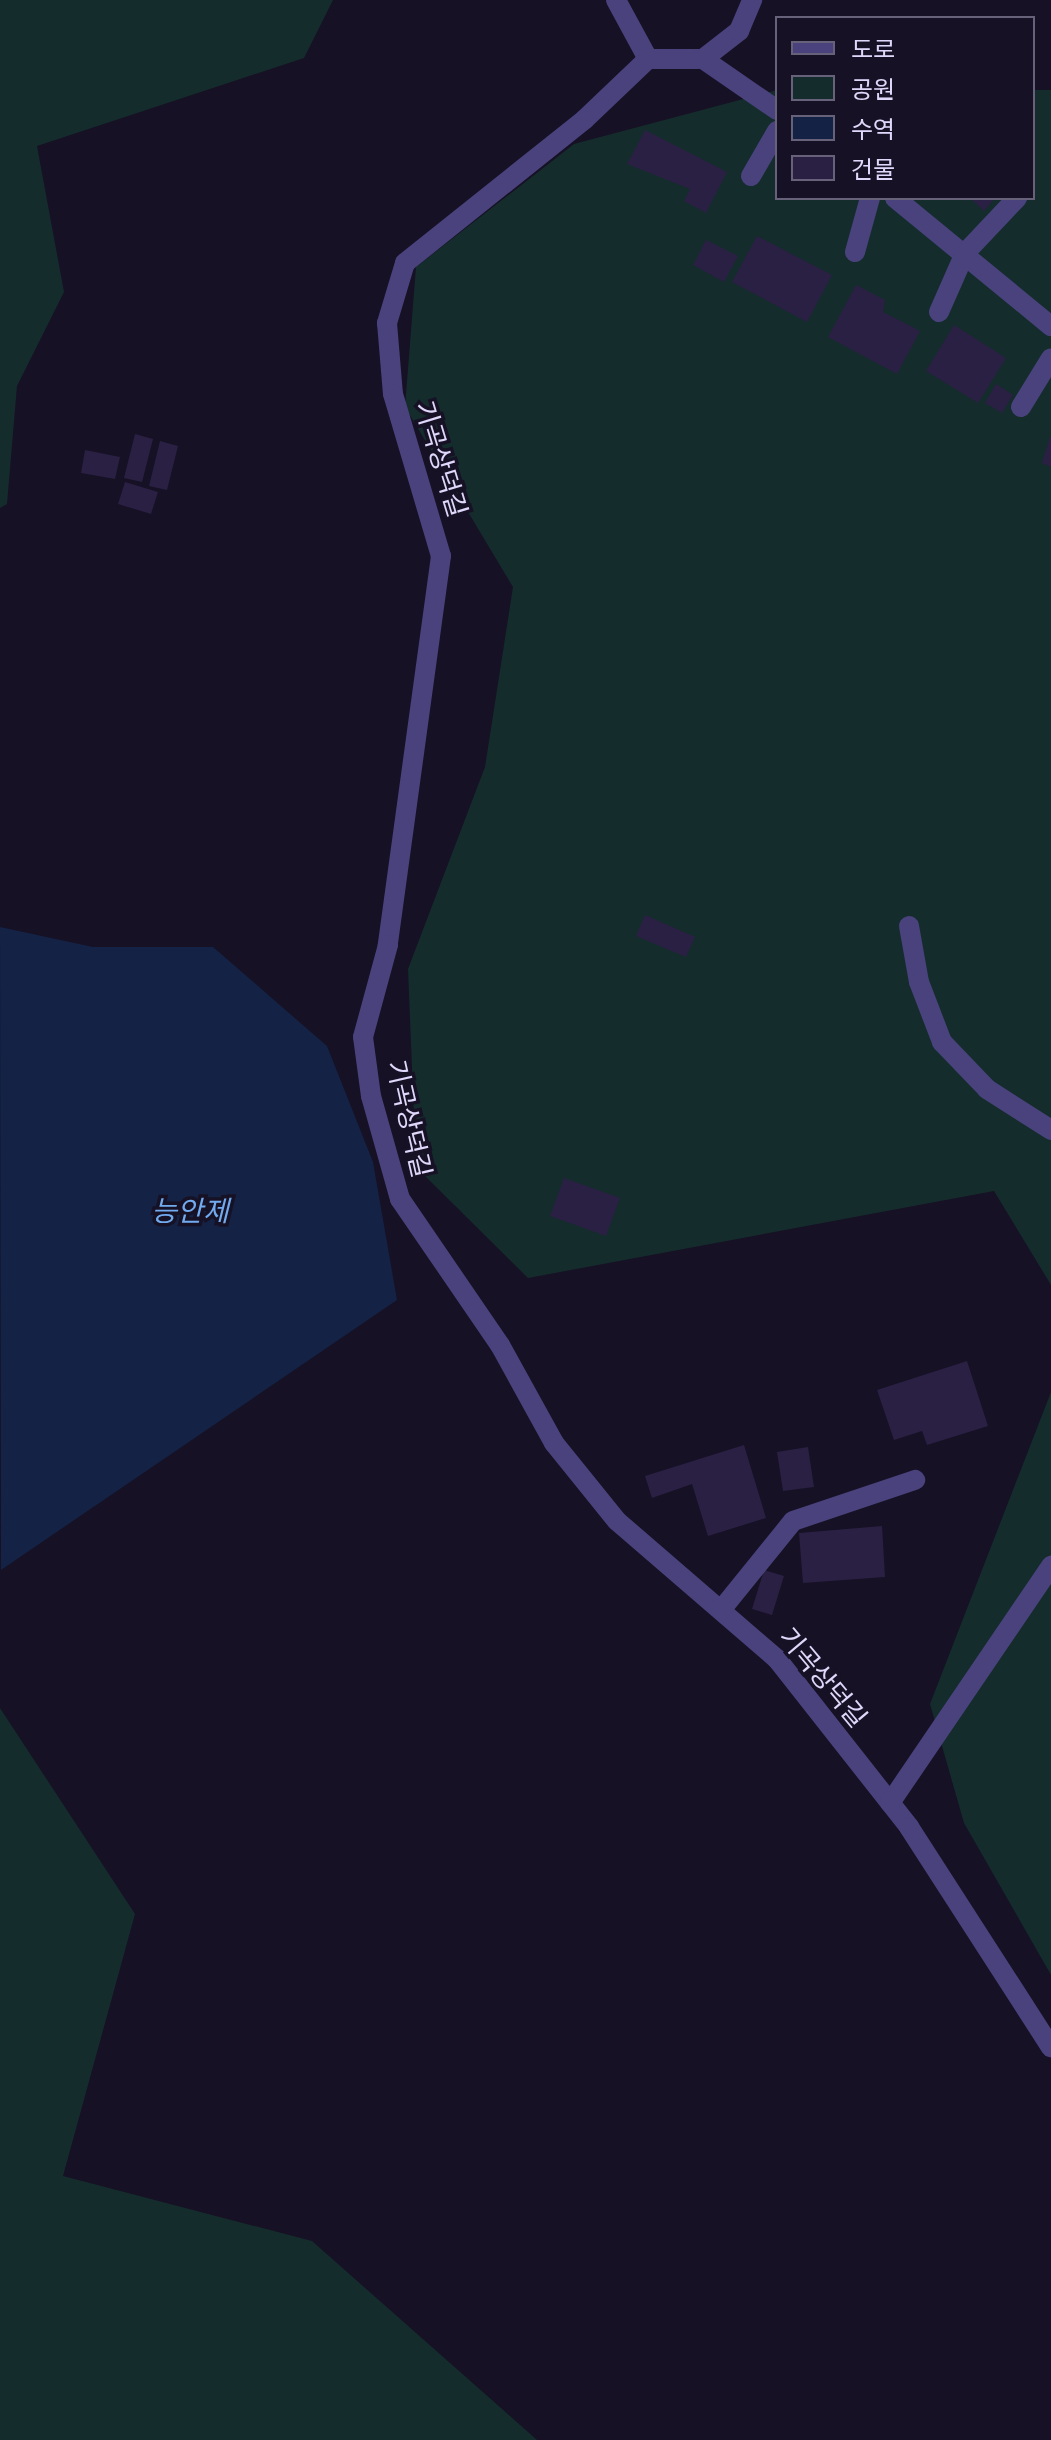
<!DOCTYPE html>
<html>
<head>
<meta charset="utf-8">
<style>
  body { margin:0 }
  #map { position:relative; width:1051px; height:2440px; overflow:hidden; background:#161124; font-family:Poppins,"Noto Sans KR",sans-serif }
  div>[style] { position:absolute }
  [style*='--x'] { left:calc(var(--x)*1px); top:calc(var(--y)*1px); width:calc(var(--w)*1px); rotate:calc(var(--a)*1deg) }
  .green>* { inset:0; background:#152c2d }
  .water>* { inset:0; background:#142245 }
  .building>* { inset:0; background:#2a2043 }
  .minor>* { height:20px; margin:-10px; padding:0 10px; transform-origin:10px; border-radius:10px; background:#49427d }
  span { translate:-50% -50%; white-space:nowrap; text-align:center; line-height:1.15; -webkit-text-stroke:7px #161124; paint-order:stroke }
  .street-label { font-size:26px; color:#e0d8fb }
  .water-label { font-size:28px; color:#72aaef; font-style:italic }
  .legend { position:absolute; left:775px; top:16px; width:260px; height:184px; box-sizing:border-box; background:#161124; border:2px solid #67617a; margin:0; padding:10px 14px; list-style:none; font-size:24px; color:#e0d8fb }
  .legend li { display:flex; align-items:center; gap:16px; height:40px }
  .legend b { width:40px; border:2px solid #67617a }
</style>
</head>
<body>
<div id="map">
  <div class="green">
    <div style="clip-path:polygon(0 0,333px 0,304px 58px,37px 146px,64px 292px,17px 386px,7px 504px,0 508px)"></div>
    <div style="clip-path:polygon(777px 90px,777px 198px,1033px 198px,1033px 90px,1051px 90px,1051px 1285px,994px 1191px,528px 1278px,416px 1167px,408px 969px,485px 767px,513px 587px,405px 407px,416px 267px,574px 144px)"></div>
    <div style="clip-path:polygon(1051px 1392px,1051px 1975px,964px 1823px,930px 1704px)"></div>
    <div style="clip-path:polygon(0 1708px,135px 1914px,63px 2176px,312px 2241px,537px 2440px,0 2440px)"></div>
  </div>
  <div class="water">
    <div style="clip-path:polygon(0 927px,93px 947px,213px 947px,327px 1046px,373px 1162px,397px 1300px,1px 1570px)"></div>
  </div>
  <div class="building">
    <div style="clip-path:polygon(645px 130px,727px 172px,706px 213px,684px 201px,690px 189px,627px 164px)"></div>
    <div style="clip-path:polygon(970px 198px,995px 198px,984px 211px)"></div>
    <div style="clip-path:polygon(757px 236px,832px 275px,807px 322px,732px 282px)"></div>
    <div style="clip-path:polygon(706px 240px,738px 256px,724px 282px,693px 265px)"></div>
    <div style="clip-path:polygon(856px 285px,885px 300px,883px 312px,920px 331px,897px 374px,828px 337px)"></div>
    <div style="clip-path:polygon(954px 325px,1006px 358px,978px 403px,926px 371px)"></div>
    <div style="clip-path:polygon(996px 384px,1013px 395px,1002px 413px,985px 403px)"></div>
    <div style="clip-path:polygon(135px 434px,153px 439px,142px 482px,124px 478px)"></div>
    <div style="clip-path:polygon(1050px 437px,1051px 437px,1051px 467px,1042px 463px)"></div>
    <div style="clip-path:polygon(160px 441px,178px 446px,167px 490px,149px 486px)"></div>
    <div style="clip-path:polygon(85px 450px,120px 457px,115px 479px,81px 473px)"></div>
    <div style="clip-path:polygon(125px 482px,158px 492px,151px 514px,118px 504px)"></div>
    <div style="clip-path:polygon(645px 915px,695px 937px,686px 957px,636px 936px)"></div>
    <div style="clip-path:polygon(564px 1178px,620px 1198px,606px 1236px,550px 1216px)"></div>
    <div style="clip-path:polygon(967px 1361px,988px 1426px,927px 1445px,922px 1431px,894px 1440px,877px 1390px)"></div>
    <div style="clip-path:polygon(744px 1445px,766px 1518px,708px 1536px,692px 1484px,652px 1498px,645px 1476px)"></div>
    <div style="clip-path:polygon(808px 1447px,814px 1487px,783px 1491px,777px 1452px)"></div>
    <div style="clip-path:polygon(882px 1526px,885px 1577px,803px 1583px,799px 1533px)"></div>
    <div style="clip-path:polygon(764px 1570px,784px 1576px,772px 1615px,752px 1609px)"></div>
  </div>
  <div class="minor">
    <div style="--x:616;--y:0;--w:67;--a:61.5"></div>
    <div style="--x:648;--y:59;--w:88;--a:136.4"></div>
    <div style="--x:584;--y:120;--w:229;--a:141.4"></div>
    <div style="--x:405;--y:263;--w:63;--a:106.7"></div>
    <div style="--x:387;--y:323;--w:71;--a:85.2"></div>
    <div style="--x:393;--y:394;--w:169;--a:73.5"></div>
    <div style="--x:441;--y:556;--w:393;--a:97.8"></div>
    <div style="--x:388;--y:945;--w:95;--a:105.2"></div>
    <div style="--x:363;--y:1037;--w:60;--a:82.3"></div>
    <div style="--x:371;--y:1096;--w:107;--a:74.3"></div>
    <div style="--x:400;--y:1199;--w:177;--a:55.6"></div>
    <div style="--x:500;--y:1345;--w:112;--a:61.1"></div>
    <div style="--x:554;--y:1443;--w:100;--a:51.1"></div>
    <div style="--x:617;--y:1521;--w:211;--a:40.8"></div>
    <div style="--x:777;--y:1659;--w:214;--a:51.8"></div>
    <div style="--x:909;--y:1827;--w:262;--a:57.2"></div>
    <div style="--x:648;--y:59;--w:55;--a:0"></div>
    <div style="--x:703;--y:59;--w:90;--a:34.6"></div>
    <div style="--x:703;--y:59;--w:46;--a:-37.9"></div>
    <div style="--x:739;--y:31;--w:34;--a:-67"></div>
    <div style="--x:751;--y:176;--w:52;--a:-60"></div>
    <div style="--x:895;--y:198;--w:202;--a:39.4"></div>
    <div style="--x:855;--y:252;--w:56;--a:-74.5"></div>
    <div style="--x:939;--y:312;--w:64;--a:-66.2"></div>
    <div style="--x:965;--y:253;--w:76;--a:-46.6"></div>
    <div style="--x:1021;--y:407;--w:57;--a:-58.5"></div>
    <div style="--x:909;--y:926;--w:57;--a:79.9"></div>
    <div style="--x:919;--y:982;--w:64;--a:69"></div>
    <div style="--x:942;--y:1042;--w:65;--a:46.2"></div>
    <div style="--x:987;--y:1089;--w:76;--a:32.6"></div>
    <div style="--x:721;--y:1610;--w:114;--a:-51"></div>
    <div style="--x:793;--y:1521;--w:129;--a:-18.6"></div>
    <div style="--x:890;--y:1803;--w:287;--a:-55.8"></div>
  </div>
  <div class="street-label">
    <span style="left:440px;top:459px;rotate:73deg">기곡상덕길</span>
    <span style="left:408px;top:1119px;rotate:77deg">기곡상덕길</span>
    <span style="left:822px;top:1678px;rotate:50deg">기곡상덕길</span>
  </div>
  <div class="water-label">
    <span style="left:190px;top:1212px">능안제</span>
  </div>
  <ul class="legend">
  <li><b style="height:10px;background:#49427d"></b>도로</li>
  <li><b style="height:22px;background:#152c2d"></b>공원</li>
  <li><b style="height:22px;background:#142245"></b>수역</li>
  <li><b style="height:22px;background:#2a2043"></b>건물</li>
  </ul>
</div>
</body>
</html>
